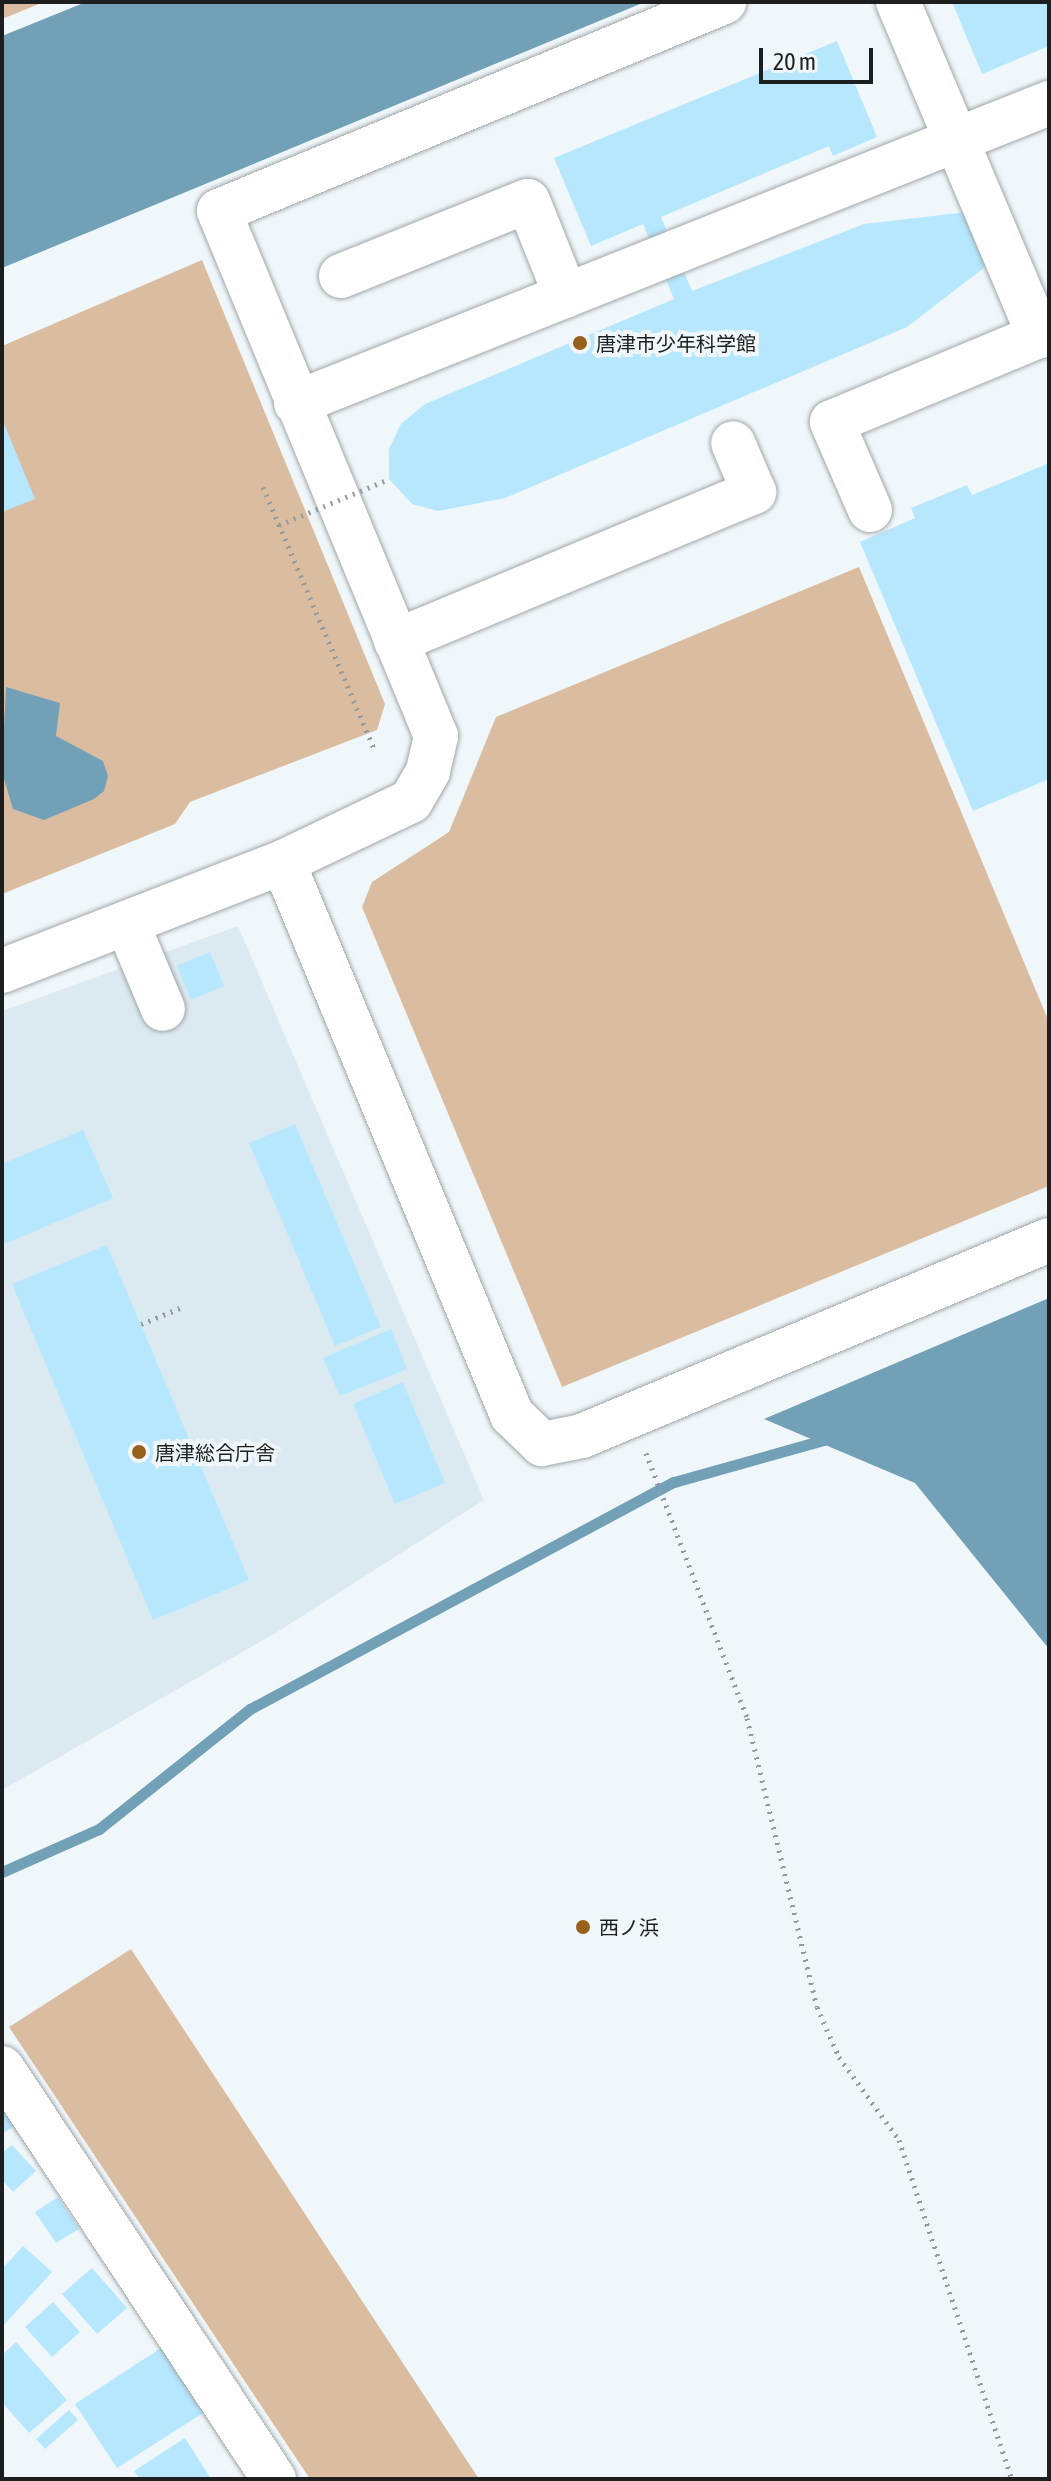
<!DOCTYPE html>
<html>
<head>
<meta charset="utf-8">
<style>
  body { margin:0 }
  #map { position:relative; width:1051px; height:2481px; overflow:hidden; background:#f0f7fa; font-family:"Asap Condensed","Noto Sans JP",sans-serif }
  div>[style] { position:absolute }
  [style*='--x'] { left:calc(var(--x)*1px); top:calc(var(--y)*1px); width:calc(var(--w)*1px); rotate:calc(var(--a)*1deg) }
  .built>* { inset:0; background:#dbeaf0 }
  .green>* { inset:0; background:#dabda0 }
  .water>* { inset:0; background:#71a0b7 }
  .stream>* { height:11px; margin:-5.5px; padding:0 5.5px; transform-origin:5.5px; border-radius:5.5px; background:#71a0b7 }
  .building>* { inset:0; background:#b6e7ff }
  .path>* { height:5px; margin-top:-2.5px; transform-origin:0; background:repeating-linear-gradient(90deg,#94999b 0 2px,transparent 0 8px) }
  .roads { filter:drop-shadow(0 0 2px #a0a6a9) drop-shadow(0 0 2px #a0a6a9) }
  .minor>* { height:44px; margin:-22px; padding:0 22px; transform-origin:22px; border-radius:22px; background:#fff }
  .path-bridge>* { height:5px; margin-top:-2.5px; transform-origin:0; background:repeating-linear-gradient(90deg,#94999b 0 2px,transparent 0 8px) }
  .dots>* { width:22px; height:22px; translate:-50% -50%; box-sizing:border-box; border:4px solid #f0f7fa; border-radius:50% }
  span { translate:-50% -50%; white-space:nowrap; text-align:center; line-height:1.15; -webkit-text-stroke:8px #f0f7fa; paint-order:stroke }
  .poi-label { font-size:20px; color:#1c1e1f }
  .left { translate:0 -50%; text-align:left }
  .frame { position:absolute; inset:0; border:4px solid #1c1e1f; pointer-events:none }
  .scale { position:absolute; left:759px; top:48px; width:114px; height:36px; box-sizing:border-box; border:4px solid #1c1e1f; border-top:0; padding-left:10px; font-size:24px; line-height:28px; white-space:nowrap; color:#1c1e1f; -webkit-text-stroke:6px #f0f7fa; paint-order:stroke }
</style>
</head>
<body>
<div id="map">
  <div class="built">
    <div style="clip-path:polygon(238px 926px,484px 1500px,279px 1631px,2px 1790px,2px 1011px)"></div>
  </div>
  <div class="green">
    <div style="clip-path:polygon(2px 2px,44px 2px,2px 19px)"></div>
    <div style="clip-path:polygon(202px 260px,385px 704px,377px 730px,190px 802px,175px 824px,2px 894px,2px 346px)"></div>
    <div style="clip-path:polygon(859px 567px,1049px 1022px,1049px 1186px,562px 1387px,362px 907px,372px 882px,449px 832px,496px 717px)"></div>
    <div style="clip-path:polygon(131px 1949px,479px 2479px,310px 2479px,9px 2027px)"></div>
  </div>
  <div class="water">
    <div style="clip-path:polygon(86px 2px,645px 2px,2px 268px,2px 36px)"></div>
    <div style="clip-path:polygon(6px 687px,60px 703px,56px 736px,103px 761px,108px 776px,104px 791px,94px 799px,44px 820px,13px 809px,2px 772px)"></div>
    <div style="clip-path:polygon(1049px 1298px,1049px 1649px,915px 1483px,764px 1419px)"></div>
  </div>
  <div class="stream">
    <div style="--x:2;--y:1872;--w:106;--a:-23.9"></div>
    <div style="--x:99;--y:1829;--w:193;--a:-38.5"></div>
    <div style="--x:250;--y:1709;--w:481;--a:-28.2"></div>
    <div style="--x:674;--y:1482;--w:163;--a:-15.7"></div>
  </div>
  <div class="building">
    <div style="clip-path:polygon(952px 2px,1049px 2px,1049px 46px,982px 74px)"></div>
    <div style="clip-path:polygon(837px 41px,877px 137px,833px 156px,829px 146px,661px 217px,692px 291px,864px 224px,967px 212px,989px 264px,907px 327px,505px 498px,438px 511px,412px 504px,389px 479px,389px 449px,401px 424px,425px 404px,674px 299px,643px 224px,591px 246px,554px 158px)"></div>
    <div style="clip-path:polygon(2px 419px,35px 499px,2px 512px)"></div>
    <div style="clip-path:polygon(1049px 463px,1049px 779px,973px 811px,860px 542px,915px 518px,911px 508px,967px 485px,972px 495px)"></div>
    <div style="clip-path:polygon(210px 952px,224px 986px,191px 1000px,177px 966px)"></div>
    <div style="clip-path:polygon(295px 1124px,381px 1327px,335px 1346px,249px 1143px)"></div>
    <div style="clip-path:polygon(83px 1130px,113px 1198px,2px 1245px,2px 1164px)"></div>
    <div style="clip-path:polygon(107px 1245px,249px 1580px,153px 1620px,12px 1284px)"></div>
    <div style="clip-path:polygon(391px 1329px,407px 1369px,340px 1396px,323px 1358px)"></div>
    <div style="clip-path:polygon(403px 1382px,445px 1483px,395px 1504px,353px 1404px)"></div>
    <div style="clip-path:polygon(2px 2105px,16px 2125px,2px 2134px)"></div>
    <div style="clip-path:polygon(12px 2145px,36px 2171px,13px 2192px,2px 2180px,2px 2153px)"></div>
    <div style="clip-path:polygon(58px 2197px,79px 2229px,56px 2243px,35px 2212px)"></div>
    <div style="clip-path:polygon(23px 2246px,52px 2272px,2px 2327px,2px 2269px)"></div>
    <div style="clip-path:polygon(92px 2268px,127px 2308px,97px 2334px,62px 2294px)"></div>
    <div style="clip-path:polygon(53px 2302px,80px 2332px,52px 2357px,25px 2327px)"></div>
    <div style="clip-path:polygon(16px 2342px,67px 2400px,29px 2433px,2px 2402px,2px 2355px)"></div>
    <div style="clip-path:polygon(161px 2348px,203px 2413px,117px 2468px,75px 2404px)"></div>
    <div style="clip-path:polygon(69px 2410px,78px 2420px,45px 2449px,36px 2439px)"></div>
    <div style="clip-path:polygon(185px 2438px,211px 2479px,140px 2479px,134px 2471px)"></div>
  </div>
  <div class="path">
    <div style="--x:263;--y:487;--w:287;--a:67"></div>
    <div style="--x:141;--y:1324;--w:42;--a:-22.3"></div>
    <div style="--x:646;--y:1453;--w:284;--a:69.1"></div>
    <div style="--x:747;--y:1718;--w:297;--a:76.4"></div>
    <div style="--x:817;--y:2007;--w:55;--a:66.3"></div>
    <div style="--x:839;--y:2057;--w:102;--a:54.1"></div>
    <div style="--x:899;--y:2140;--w:357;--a:71.6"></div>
  </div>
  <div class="roads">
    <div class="minor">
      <div style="--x:898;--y:2;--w:363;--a:67.1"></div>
      <div style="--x:1039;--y:336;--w:11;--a:-27"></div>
      <div style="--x:341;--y:276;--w:201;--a:-21.9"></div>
      <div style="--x:528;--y:201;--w:102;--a:68.2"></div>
      <div style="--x:296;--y:403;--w:811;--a:-21.72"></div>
      <div style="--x:870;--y:510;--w:96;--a:-113.4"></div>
      <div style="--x:832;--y:422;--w:224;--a:-22.6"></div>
      <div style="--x:396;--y:641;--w:388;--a:-22.6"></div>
      <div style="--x:754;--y:492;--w:53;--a:-113.2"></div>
      <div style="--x:283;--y:862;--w:599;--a:67.51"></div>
      <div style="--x:512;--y:1415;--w:42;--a:44"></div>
      <div style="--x:542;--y:1444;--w:41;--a:-11.3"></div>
      <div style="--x:582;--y:1436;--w:506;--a:-22.77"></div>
      <div style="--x:127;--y:923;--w:93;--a:67.3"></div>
      <div style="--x:2;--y:971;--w:301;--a:-21.2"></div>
      <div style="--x:283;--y:862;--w:142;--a:-25.5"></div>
      <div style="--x:411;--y:801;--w:34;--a:-60"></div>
      <div style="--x:428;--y:771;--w:36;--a:-77"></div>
      <div style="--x:436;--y:736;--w:568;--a:-112.46"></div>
      <div style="--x:219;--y:211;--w:547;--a:-22.48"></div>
      <div style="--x:2;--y:2068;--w:493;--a:56.5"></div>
    </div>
  </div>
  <div class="path-bridge">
    <div style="--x:279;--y:525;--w:119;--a:-22.7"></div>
  </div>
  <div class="dots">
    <div style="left:580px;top:343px;background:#98611b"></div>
    <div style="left:139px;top:1452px;background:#98611b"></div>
    <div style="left:583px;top:1927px;background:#98611b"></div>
  </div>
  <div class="poi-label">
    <span class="left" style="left:596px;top:343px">唐津市少年科学館</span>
    <span class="left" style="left:155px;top:1452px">唐津総合庁舎</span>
    <span class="left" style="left:599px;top:1927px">西ノ浜</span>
  </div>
  <div class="frame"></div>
  <div class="scale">20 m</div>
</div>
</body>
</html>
